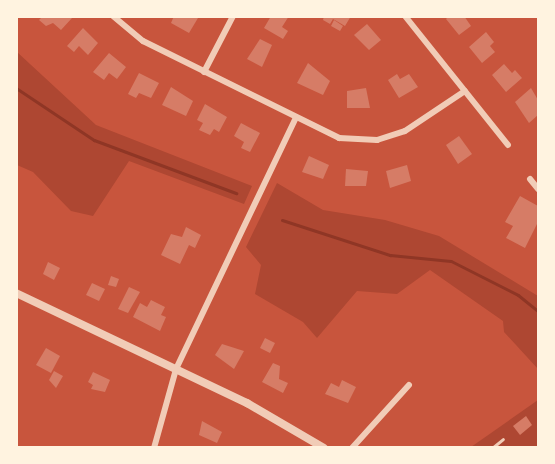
<!DOCTYPE html>
<html>
<head>
<meta charset="utf-8">
<style>
  body { margin:0 }
  #map { position:relative; width:555px; height:464px; overflow:hidden; background:#c8553d; font-family:"Archivo Narrow",sans-serif }
  div>[style] { position:absolute }
  [style*='--x'] { left:calc(var(--x)*1px); top:calc(var(--y)*1px); width:calc(var(--w)*1px); rotate:calc(var(--a)*1deg) }
  .green>* { inset:0; background:#ae4732 }
  .stream>* { height:3px; margin:-1.5px; padding:0 1.5px; transform-origin:1.5px; border-radius:1.5px; background:#8f3625 }
  .building>* { inset:0; background:#d67c66 }
  .service>* { height:3px; margin:-1.5px; padding:0 1.5px; transform-origin:1.5px; border-radius:1.5px; background:#f1ccb7 }
  .minor>* { height:6px; margin:-3px; padding:0 3px; transform-origin:3px; border-radius:3px; background:#f1ccb7 }
  .tertiary>* { height:8px; margin:-4px; padding:0 4px; transform-origin:4px; border-radius:4px; background:#f1ccb7 }
  span { translate:-50% -50%; white-space:nowrap; text-align:center; line-height:1.15; -webkit-text-stroke:4.5px #fff3e0; paint-order:stroke }
  .frame { position:absolute; inset:0; border:18px solid #fff3e0; pointer-events:none }
</style>
</head>
<body>
<div id="map">
  <div class="green">
    <div style="clip-path:polygon(17px 52px,96px 125px,252px 186px,244px 204px,129px 161px,93px 216px,71px 211px,33px 172px,17px 165px)"></div>
    <div style="clip-path:polygon(277px 183px,323px 210px,385px 220px,439px 236px,538px 296px,538px 369px,504px 332px,503px 321px,430px 270px,397px 294px,357px 291px,317px 338px,303px 322px,255px 294px,261px 265px,246px 247px)"></div>
    <div style="clip-path:polygon(538px 400px,538px 447px,471px 447px)"></div>
  </div>
  <div class="stream">
    <div style="--x:16;--y:88;--w:94;--a:33.7"></div>
    <div style="--x:94;--y:140;--w:152;--a:20.5"></div>
    <div style="--x:282;--y:220;--w:114;--a:18"></div>
    <div style="--x:390;--y:255;--w:61;--a:5.6"></div>
    <div style="--x:451;--y:261;--w:75;--a:26.9"></div>
    <div style="--x:518;--y:295;--w:26;--a:39"></div>
  </div>
  <div class="building">
    <div style="clip-path:polygon(43px 16px,70px 16px,72px 18px,61px 30px,53px 23px,46px 26px,39px 20px)"></div>
    <div style="clip-path:polygon(174px 16px,196px 16px,198px 18px,189px 33px,171px 23px)"></div>
    <div style="clip-path:polygon(271px 16px,289px 16px,282px 27px,288px 31px,283px 39px,264px 28px)"></div>
    <div style="clip-path:polygon(324px 16px,351px 16px,345px 26px,333px 19px,330px 24px,323px 20px)"></div>
    <div style="clip-path:polygon(449px 16px,464px 16px,471px 26px,459px 35px,446px 19px)"></div>
    <div style="clip-path:polygon(334px 20px,343px 26px,340px 31px,331px 26px)"></div>
    <div style="clip-path:polygon(367px 24px,381px 40px,369px 50px,354px 35px)"></div>
    <div style="clip-path:polygon(83px 28px,98px 43px,88px 55px,79px 46px,74px 52px,67px 46px)"></div>
    <div style="clip-path:polygon(486px 32px,494px 42px,490px 46px,495px 52px,482px 63px,469px 47px)"></div>
    <div style="clip-path:polygon(260px 39px,272px 45px,262px 67px,247px 59px)"></div>
    <div style="clip-path:polygon(109px 53px,126px 67px,117px 79px,109px 73px,104px 80px,93px 72px)"></div>
    <div style="clip-path:polygon(308px 63px,330px 81px,323px 95px,297px 83px)"></div>
    <div style="clip-path:polygon(504px 64px,512px 73px,515px 70px,522px 78px,506px 92px,492px 75px)"></div>
    <div style="clip-path:polygon(139px 73px,159px 83px,151px 98px,139px 93px,136px 98px,128px 94px)"></div>
    <div style="clip-path:polygon(397px 74px,400px 79px,409px 74px,418px 87px,399px 98px,388px 80px)"></div>
    <div style="clip-path:polygon(171px 87px,193px 101px,186px 116px,162px 105px)"></div>
    <div style="clip-path:polygon(366px 88px,370px 108px,347px 108px,347px 91px)"></div>
    <div style="clip-path:polygon(531px 88px,538px 100px,538px 115px,529px 123px,515px 102px)"></div>
    <div style="clip-path:polygon(205px 104px,227px 117px,219px 132px,214px 129px,210px 135px,199px 130px,203px 123px,197px 120px)"></div>
    <div style="clip-path:polygon(241px 123px,260px 133px,250px 152px,241px 148px,244px 142px,234px 136px)"></div>
    <div style="clip-path:polygon(459px 136px,472px 154px,458px 164px,446px 145px)"></div>
    <div style="clip-path:polygon(309px 156px,329px 165px,323px 179px,302px 172px)"></div>
    <div style="clip-path:polygon(407px 165px,411px 181px,390px 188px,386px 171px)"></div>
    <div style="clip-path:polygon(346px 169px,368px 171px,366px 186px,345px 186px)"></div>
    <div style="clip-path:polygon(520px 196px,538px 206px,538px 222px,525px 248px,506px 238px,513px 226px,505px 222px)"></div>
    <div style="clip-path:polygon(186px 227px,201px 235px,195px 248px,189px 245px,180px 264px,161px 255px,171px 234px,182px 237px)"></div>
    <div style="clip-path:polygon(48px 262px,60px 268px,54px 280px,43px 274px)"></div>
    <div style="clip-path:polygon(111px 276px,119px 279px,116px 287px,108px 285px)"></div>
    <div style="clip-path:polygon(92px 283px,105px 289px,99px 301px,86px 295px)"></div>
    <div style="clip-path:polygon(129px 287px,140px 292px,128px 313px,118px 309px)"></div>
    <div style="clip-path:polygon(151px 300px,165px 307px,161px 315px,166px 317px,160px 331px,133px 317px,140px 303px,147px 307px)"></div>
    <div style="clip-path:polygon(265px 338px,275px 343px,270px 353px,260px 348px)"></div>
    <div style="clip-path:polygon(222px 344px,244px 351px,234px 369px,215px 355px)"></div>
    <div style="clip-path:polygon(46px 348px,60px 356px,51px 373px,36px 365px)"></div>
    <div style="clip-path:polygon(273px 363px,280px 366px,279px 379px,288px 383px,283px 393px,262px 382px)"></div>
    <div style="clip-path:polygon(54px 371px,63px 376px,56px 388px,49px 380px)"></div>
    <div style="clip-path:polygon(93px 372px,110px 380px,105px 392px,91px 389px,93px 385px,88px 382px)"></div>
    <div style="clip-path:polygon(342px 380px,356px 387px,348px 403px,325px 394px,331px 383px,339px 387px)"></div>
    <div style="clip-path:polygon(526px 416px,532px 425px,520px 435px,513px 426px)"></div>
    <div style="clip-path:polygon(202px 421px,222px 432px,217px 443px,199px 435px)"></div>
  </div>
  <div class="service">
    <div style="--x:492;--y:448;--w:14;--a:-39"></div>
  </div>
  <div class="minor">
    <div style="--x:113;--y:16;--w:39;--a:40"></div>
    <div style="--x:143;--y:41;--w:219;--a:26.3"></div>
    <div style="--x:339;--y:138;--w:38;--a:3"></div>
    <div style="--x:377;--y:140;--w:29;--a:-18"></div>
    <div style="--x:405;--y:131;--w:72;--a:-33.7"></div>
    <div style="--x:405;--y:16;--w:165;--a:51.4"></div>
    <div style="--x:204;--y:72;--w:63;--a:-62.6"></div>
    <div style="--x:530;--y:179;--w:13;--a:51"></div>
    <div style="--x:154;--y:448;--w:82;--a:-74.4"></div>
    <div style="--x:176;--y:369;--w:279;--a:-64.5"></div>
    <div style="--x:352;--y:448;--w:85;--a:-47.9"></div>
  </div>
  <div class="tertiary">
    <div style="--x:16;--y:293;--w:256;--a:25.5"></div>
    <div style="--x:247;--y:403;--w:89;--a:30.3"></div>
  </div>
  <div class="frame"></div>
</div>
</body>
</html>
